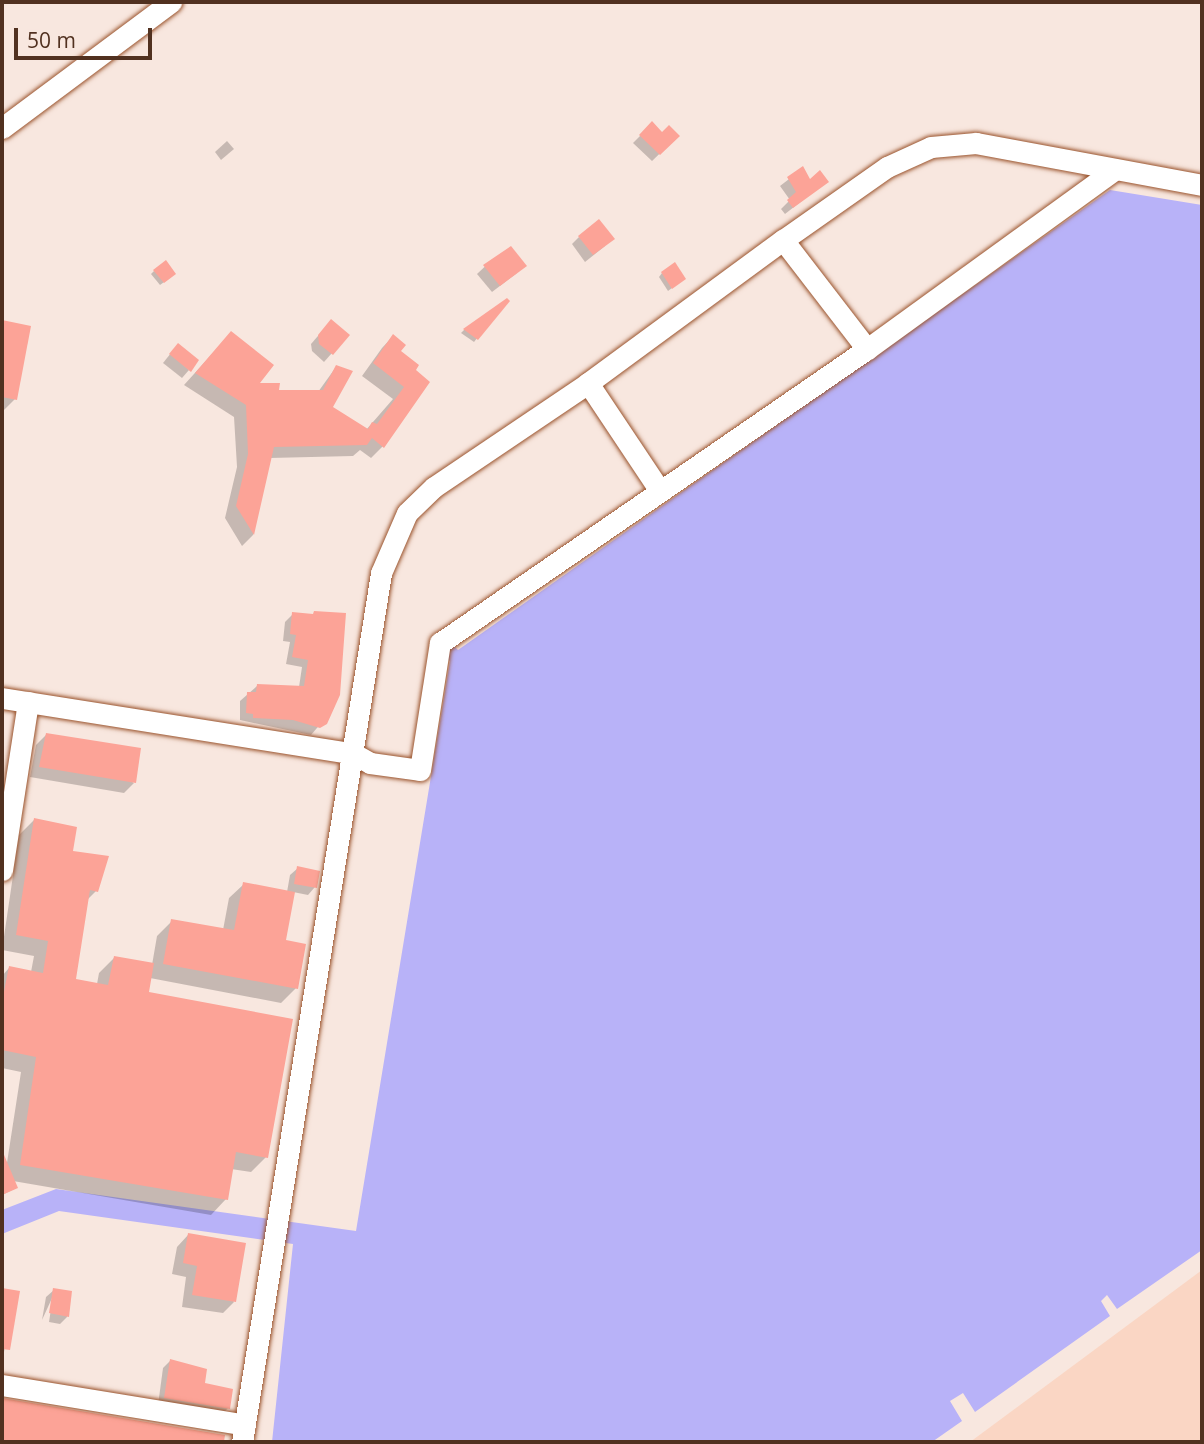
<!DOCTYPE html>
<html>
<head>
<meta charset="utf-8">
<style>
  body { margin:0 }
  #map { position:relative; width:1204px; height:1444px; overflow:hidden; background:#f8e7df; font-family:"Open Sans",sans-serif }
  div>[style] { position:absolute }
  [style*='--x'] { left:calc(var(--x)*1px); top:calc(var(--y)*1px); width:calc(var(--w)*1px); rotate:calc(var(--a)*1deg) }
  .built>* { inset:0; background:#fad6c4 }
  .water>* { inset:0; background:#b8b2f8 }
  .shadow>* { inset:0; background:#0003 }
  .building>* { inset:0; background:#fca397 }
  .roads { filter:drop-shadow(0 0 2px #9a532c) drop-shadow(0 0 2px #9a532c) }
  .minor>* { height:21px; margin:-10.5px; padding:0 10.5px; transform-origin:10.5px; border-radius:10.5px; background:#fff }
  span { translate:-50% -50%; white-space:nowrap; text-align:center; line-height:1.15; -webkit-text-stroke:5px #f8e7df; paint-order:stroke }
  .frame { position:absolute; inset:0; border:4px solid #513120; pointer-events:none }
  .scale { position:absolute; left:14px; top:28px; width:138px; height:32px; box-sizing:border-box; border:4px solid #513120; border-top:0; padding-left:9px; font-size:21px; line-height:24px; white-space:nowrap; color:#513120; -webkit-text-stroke:5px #f8e7df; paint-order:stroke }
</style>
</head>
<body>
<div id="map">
  <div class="built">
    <div style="clip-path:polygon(1202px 1270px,1202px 1442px,970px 1442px)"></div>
  </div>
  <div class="water">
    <div style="clip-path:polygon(1110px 190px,1202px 205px,1202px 1250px,1117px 1309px,1107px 1295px,1101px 1301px,1110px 1316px,975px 1412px,963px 1393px,950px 1401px,962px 1421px,932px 1442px,272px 1442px,293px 1244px,59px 1211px,2px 1234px,2px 1210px,56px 1189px,356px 1231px,450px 661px,443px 655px,454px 646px,458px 650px)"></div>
  </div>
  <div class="shadow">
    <div style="clip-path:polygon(652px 124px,662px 134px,678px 136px,652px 161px,633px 143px)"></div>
    <div style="clip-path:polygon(227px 141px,234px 149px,221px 160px,215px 152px)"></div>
    <div style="clip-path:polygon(802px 169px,810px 181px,826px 182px,785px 214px,781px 209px,790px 200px,780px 186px)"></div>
    <div style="clip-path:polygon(579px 237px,605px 246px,585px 262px,572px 244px)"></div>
    <div style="clip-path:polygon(494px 258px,517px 273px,492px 292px,477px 274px)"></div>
    <div style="clip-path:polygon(154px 271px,171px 277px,160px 285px,151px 274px)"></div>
    <div style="clip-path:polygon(662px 273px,680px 282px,668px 291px,659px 277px)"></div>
    <div style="clip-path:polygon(507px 300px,474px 342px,461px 333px,464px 330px)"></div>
    <div style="clip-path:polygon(2px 322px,29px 327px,15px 399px,3px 411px)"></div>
    <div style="clip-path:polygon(324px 329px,348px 335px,324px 362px,312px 351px,311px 344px)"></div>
    <div style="clip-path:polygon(231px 333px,257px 384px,277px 392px,318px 392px,336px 367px,330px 407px,366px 430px,393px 399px,362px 376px,382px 348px,393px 336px,398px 351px,417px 365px,383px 446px,371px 458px,360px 450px,353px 456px,270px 458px,253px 535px,242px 546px,225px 518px,237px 467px,234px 417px,184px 385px)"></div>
    <div style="clip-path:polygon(171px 353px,189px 370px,182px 378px,163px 363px)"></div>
    <div style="clip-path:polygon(293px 614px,344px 615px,334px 708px,311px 735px,240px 720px,240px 701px,257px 686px,299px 687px,302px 667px,286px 664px,290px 642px,283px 641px,285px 622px)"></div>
    <div style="clip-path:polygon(46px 735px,134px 783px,124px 793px,30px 777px,36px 745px)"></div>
    <div style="clip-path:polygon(34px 820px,71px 852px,96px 891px,87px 900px,74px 980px,97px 984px,99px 973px,114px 958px,152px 965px,157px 936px,172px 921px,223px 930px,229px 898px,244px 884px,287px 892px,290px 875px,298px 868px,315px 887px,308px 895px,293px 892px,284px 941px,296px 988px,281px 1003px,150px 978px,147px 994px,266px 1157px,251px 1172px,231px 1169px,226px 1199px,211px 1215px,13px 1181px,16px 1188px,2px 1195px,21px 1072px,2px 1068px,2px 976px,9px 968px,31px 972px,34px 956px,2px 950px,19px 835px)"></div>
    <div style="clip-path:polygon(188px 1235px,234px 1302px,223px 1313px,182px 1307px,186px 1277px,172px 1274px,177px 1247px)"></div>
    <div style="clip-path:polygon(2px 1290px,17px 1292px,2px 1361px)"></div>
    <div style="clip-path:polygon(54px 1290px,70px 1293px,67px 1317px,60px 1324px,49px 1322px,53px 1296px,42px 1320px,46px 1297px)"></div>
    <div style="clip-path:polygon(170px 1361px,202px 1385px,228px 1408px,221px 1416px,158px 1405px,163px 1368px)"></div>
    <div style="clip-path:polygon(2px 1400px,223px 1436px,222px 1442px,2px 1442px)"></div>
  </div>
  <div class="building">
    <div style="clip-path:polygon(652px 121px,662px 132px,669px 125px,680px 136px,660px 155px,639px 135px)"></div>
    <div style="clip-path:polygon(803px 166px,810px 179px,820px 170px,829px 182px,793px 208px,787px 200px,796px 192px,787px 177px)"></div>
    <div style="clip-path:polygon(599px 219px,615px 239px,593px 255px,578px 236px)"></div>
    <div style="clip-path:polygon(511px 246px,527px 266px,500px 286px,483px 265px)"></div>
    <div style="clip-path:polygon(166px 260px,176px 274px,164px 283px,153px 270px)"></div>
    <div style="clip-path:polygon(675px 262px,686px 279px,672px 289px,661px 272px)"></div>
    <div style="clip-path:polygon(507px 298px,510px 301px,478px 340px,463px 329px)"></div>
    <div style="clip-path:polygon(331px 319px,350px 335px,333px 355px,319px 344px,318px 335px)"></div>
    <div style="clip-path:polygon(2px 320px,31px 326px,17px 400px,2px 397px)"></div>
    <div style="clip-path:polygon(231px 331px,274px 365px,260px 383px,280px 383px,279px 390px,323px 390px,336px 365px,353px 371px,333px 407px,368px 429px,372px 422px,377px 424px,404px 387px,373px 363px,393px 334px,406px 345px,401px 351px,419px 365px,416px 370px,430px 382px,384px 448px,372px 438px,367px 445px,274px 447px,254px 535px,236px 506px,248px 454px,246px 405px,195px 373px)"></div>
    <div style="clip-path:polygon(178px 343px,199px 360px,191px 372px,169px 354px)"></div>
    <div style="clip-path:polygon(314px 611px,346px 613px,340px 695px,327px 724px,320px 728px,293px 720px,253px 718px,253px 714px,246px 713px,247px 692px,256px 692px,257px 684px,304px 686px,308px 660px,292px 657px,296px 635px,290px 634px,292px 612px,313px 614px)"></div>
    <div style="clip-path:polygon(46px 733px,141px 748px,136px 783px,39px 767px)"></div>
    <div style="clip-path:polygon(34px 818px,77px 827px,73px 851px,109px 856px,98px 892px,90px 890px,76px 979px,108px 985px,114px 956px,154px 963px,149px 992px,293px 1019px,268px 1158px,236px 1152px,228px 1200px,20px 1165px,36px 1057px,2px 1050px,2px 1002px,9px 966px,43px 973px,48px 941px,16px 935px)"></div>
    <div style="clip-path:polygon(297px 866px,320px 871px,317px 888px,294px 884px)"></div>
    <div style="clip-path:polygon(243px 882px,295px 892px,286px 940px,306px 944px,298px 989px,163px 964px,171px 919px,234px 930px)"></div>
    <div style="clip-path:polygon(2px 1150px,18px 1188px,2px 1195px)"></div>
    <div style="clip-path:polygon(188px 1233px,246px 1243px,236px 1302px,192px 1295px,197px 1266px,183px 1263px)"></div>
    <div style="clip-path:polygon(2px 1288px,20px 1291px,10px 1350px,2px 1349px)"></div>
    <div style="clip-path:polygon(53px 1288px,72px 1291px,69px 1317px,49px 1313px)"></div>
    <div style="clip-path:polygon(170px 1359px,207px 1369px,205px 1383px,233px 1389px,230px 1409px,164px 1398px)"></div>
    <div style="clip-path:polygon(2px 1398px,225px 1435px,224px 1442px,2px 1442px)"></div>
  </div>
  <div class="roads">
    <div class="minor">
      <div style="--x:2;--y:128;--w:211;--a:-36.7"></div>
      <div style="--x:783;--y:240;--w:138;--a:52.4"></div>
      <div style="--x:588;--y:383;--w:130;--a:56.3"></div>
      <div style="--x:2;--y:698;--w:356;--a:9"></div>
      <div style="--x:354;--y:754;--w:18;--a:29"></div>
      <div style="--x:370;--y:763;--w:50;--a:8"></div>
      <div style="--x:420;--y:770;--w:129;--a:-81.1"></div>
      <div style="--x:440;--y:643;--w:518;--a:-34.55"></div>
      <div style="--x:867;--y:349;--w:304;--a:-35.9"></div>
      <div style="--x:2;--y:870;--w:170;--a:-81.2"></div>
      <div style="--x:2;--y:1385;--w:246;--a:9.3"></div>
      <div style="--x:242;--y:1442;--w:880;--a:-80.91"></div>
      <div style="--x:381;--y:573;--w:65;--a:-66.6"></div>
      <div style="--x:407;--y:513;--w:37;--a:-44"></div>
      <div style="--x:434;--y:487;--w:186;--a:-34"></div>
      <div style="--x:588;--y:383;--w:242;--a:-36.3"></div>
      <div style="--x:783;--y:240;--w:127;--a:-35.1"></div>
      <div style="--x:887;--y:167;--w:48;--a:-24.4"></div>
      <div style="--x:931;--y:147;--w:45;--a:-5.1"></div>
      <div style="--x:976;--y:143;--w:230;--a:10.5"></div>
    </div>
  </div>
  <div class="frame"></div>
  <div class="scale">50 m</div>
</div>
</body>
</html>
